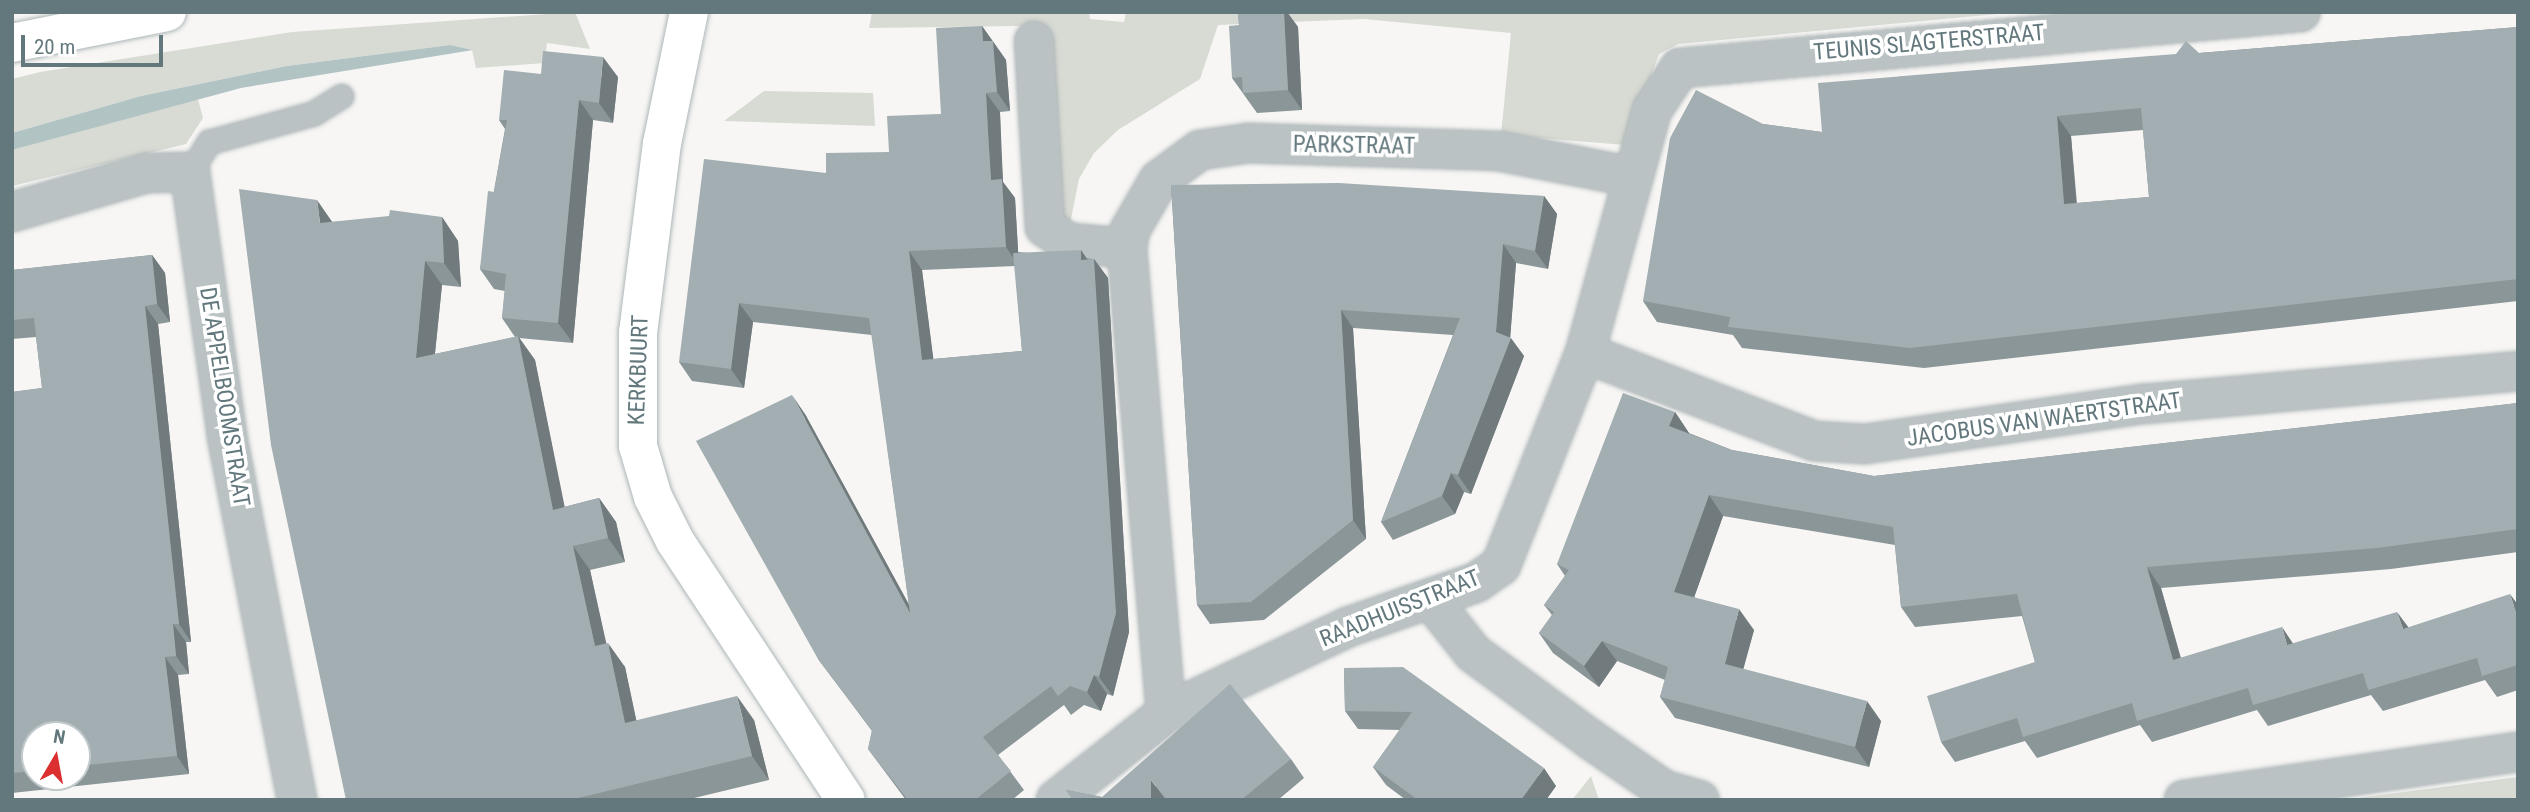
<!DOCTYPE html>
<html>
<head>
<meta charset="utf-8">
<style>
  body { margin:0 }
  #map { position:relative; width:2530px; height:812px; overflow:hidden; background:#f7f6f4; font-family:"Roboto Condensed",sans-serif }
  div>[style] { position:absolute }
  [style*='--x'] { left:calc(var(--x)*1px); top:calc(var(--y)*1px); width:calc(var(--w)*1px); rotate:calc(var(--a)*1deg) }
  .green>* { inset:0; background:#d8dbd3 }
  .water>* { inset:0; background:#b2c3c4 }
  .roads { filter:drop-shadow(0 0 2px #aeb6b8) drop-shadow(0 0 2px #aeb6b8) }
  .lane>* { height:23px; margin:-11.5px; padding:0 11.5px; transform-origin:11.5px; border-radius:11.5px; background:#bbc2c3 }
  .street>* { height:38px; margin:-19px; padding:0 19px; transform-origin:19px; border-radius:19px; background:#bbc2c3 }
  .secondary>* { height:38px; margin:-19px; padding:0 19px; transform-origin:19px; border-radius:19px; background:#fff }
  .wall>* { inset:0; background:#8b9698 }
  .shaded-wall>* { inset:0; background:#717a7c }
  .building>* { inset:0; background:#a2aeb1 }
  span { translate:-50% -50%; white-space:nowrap; text-align:center; line-height:1.15; -webkit-text-stroke:7px #fff; paint-order:stroke }
  .street-label { font-size:23px; color:#63787d }
  .frame { position:absolute; inset:0; border:14px solid #63787d; pointer-events:none }
  .north { position:absolute; left:21px; top:721px; width:70px; height:70px; box-sizing:border-box; background:#fff; border:2px solid #c1c9cb; border-radius:50%; rotate:10deg; font-size:19px; font-weight:700; line-height:28px; text-align:center; color:#63787d }
  .north::after { content:''; display:block; margin:auto; width:24px; height:32px; background:#db302f; clip-path:polygon(50% 0,100% 100%,50% 72%,0 100%) }
  .scale { position:absolute; left:21px; top:35px; width:142px; height:32px; box-sizing:border-box; border:4px solid #63787d; border-top:0; padding-left:9px; font-size:21px; line-height:24px; white-space:nowrap; color:#63787d; -webkit-text-stroke:5px #fff; paint-order:stroke }
</style>
</head>
<body>
<div id="map">
  <div class="green">
    <div style="clip-path:polygon(575px 12px,590px 49px,547px 43px,545px 63px,476px 68px,472px 50px,450px 45px,287px 66px,141px 96px,12px 133px,12px 79px,40px 72px,292px 32px)"></div>
    <div style="clip-path:polygon(872px 12px,1089px 12px,1090px 19px,1124px 22px,1126px 12px,2019px 12px,1678px 44px,1659px 54px,1625px 145px,1501px 135px,1511px 33px,1364px 19px,1218px 25px,1200px 79px,1118px 130px,1094px 153px,1079px 179px,1069px 229px,1057px 219px,1021px 26px,869px 28px)"></div>
    <div style="clip-path:polygon(764px 91px,873px 93px,875px 126px,724px 121px)"></div>
    <div style="clip-path:polygon(198px 99px,203px 118px,186px 144px,12px 186px,12px 150px)"></div>
    <div style="clip-path:polygon(1591px 776px,1599px 800px,1572px 800px)"></div>
    <div style="clip-path:polygon(2518px 777px,2518px 800px,2342px 800px,2343px 800px)"></div>
  </div>
  <div class="water">
    <div style="clip-path:polygon(450px 45px,473px 50px,241px 88px,12px 150px,12px 133px,141px 96px,287px 66px)"></div>
  </div>
  <div class="roads">
    <div class="lane">
      <div style="--x:190;--y:172;--w:36;--a:-58"></div>
      <div style="--x:209;--y:142;--w:109;--a:-15.4"></div>
      <div style="--x:314;--y:113;--w:32;--a:-32"></div>
    </div>
    <div class="street">
      <div style="--x:1034;--y:41;--w:186;--a:86.6"></div>
      <div style="--x:1045;--y:227;--w:29;--a:34"></div>
      <div style="--x:1069;--y:243;--w:58;--a:4.9"></div>
      <div style="--x:12;--y:212;--w:140;--a:-16.2"></div>
      <div style="--x:146;--y:173;--w:44;--a:-1.3"></div>
      <div style="--x:190;--y:172;--w:267;--a:82"></div>
      <div style="--x:227;--y:436;--w:371;--a:79.1"></div>
      <div style="--x:1585;--y:353;--w:245;--a:21"></div>
      <div style="--x:1814;--y:441;--w:51;--a:3.4"></div>
      <div style="--x:1865;--y:444;--w:282;--a:-8.2"></div>
      <div style="--x:2144;--y:404;--w:375;--a:-5"></div>
      <div style="--x:1432;--y:601;--w:66;--a:51.7"></div>
      <div style="--x:1473;--y:653;--w:145;--a:36.3"></div>
      <div style="--x:1590;--y:739;--w:90;--a:34.6"></div>
      <div style="--x:1664;--y:790;--w:37;--a:16"></div>
      <div style="--x:1166;--y:713;--w:467;--a:-94.8"></div>
      <div style="--x:1127;--y:248;--w:18;--a:-81"></div>
      <div style="--x:1130;--y:230;--w:58;--a:-59.9"></div>
      <div style="--x:1159;--y:180;--w:51;--a:-36.2"></div>
      <div style="--x:1200;--y:150;--w:49;--a:-8.3"></div>
      <div style="--x:1248;--y:143;--w:251;--a:1.8"></div>
      <div style="--x:1499;--y:151;--w:136;--a:11"></div>
      <div style="--x:1056;--y:800;--w:140;--a:-38.3"></div>
      <div style="--x:1166;--y:713;--w:201;--a:-25.3"></div>
      <div style="--x:1348;--y:627;--w:137;--a:-19.2"></div>
      <div style="--x:1477;--y:582;--w:29;--a:-35"></div>
      <div style="--x:1501;--y:565;--w:228;--a:-68.4"></div>
      <div style="--x:1585;--y:353;--w:252;--a:-74.6"></div>
      <div style="--x:1652;--y:110;--w:50;--a:-56.3"></div>
      <div style="--x:1680;--y:68;--w:623;--a:-5.16"></div>
      <div style="--x:2184;--y:800;--w:337;--a:-8.2"></div>
    </div>
    <div class="secondary">
      <div style="--x:689;--y:12;--w:134;--a:101.6"></div>
      <div style="--x:662;--y:143;--w:191;--a:97.2"></div>
      <div style="--x:638;--y:332;--w:114;--a:90"></div>
      <div style="--x:638;--y:446;--w:53;--a:73.6"></div>
      <div style="--x:653;--y:497;--w:49;--a:63.4"></div>
      <div style="--x:675;--y:541;--w:310;--a:56.6"></div>
      <div style="--x:12;--y:43;--w:158;--a:-11.3"></div>
    </div>
  </div>
  <div class="wall">
    <div style="clip-path:polygon(1238px 12px,1287px 12px,1298px 27px,1302px 110px,1257px 113px,1232px 78px,1239px 25px)"></div>
    <div style="clip-path:polygon(evenodd,982px 26px,1006px 60px,1010px 111px,1000px 112px,1001px 151px,1003px 182px,1015px 198px,1018px 252px,1094px 259px,1108px 278px,1129px 632px,1113px 696px,1107px 694px,1101px 711px,1084px 705px,1071px 715px,1064px 705px,998px 755px,1024px 790px,1012px 800px,906px 800px,868px 749px,872px 731px,818px 659px,805px 414px,909px 605px,872px 335px,753px 322px,744px 388px,692px 381px,679px 362px,826px 173px,889px 152px,941px 114px,982px 26px,1015px 266px,1022px 351px,933px 359px,922px 270px,1015px 266px)"></div>
    <div style="clip-path:polygon(evenodd,2518px 27px,2518px 301px,1924px 368px,1742px 348px,1733px 335px,1657px 322px,1643px 301px,1763px 124px,1822px 132px,2199px 53px,2518px 27px,2143px 130px,2149px 197px,2077px 203px,2071px 136px,2143px 130px)"></div>
    <div style="clip-path:polygon(618px 77px,613px 123px,593px 120px,573px 343px,519px 338px,535px 360px,564px 507px,599px 498px,616px 522px,625px 562px,590px 570px,606px 644px,625px 667px,636px 720px,754px 720px,769px 780px,686px 800px,346px 800px,332px 222px,442px 217px,458px 241px,461px 287px,442px 285px,435px 354px,515px 337px,502px 318px,505px 291px,494px 289px,480px 269px,505px 129px,499px 120px)"></div>
    <div style="clip-path:polygon(1171px 185px,1544px 196px,1557px 214px,1548px 269px,1516px 263px,1510px 338px,1524px 356px,1471px 494px,1464px 492px,1455px 514px,1393px 540px,1381px 522px,1453px 335px,1353px 328px,1366px 539px,1264px 620px,1210px 624px,1197px 605px)"></div>
    <div style="clip-path:polygon(evenodd,152px 255px,165px 273px,170px 322px,158px 324px,191px 642px,186px 642px,189px 674px,178px 675px,189px 774px,12px 793px,12px 392px,42px 388px,36px 337px,12px 339px,12px 270px,152px 255px,35px 735px,77px 735px,77px 777px,35px 777px,35px 735px)"></div>
    <div style="clip-path:polygon(2518px 403px,2518px 552px,2391px 569px,2161px 588px,2181px 658px,2408px 628px,2518px 605px,2518px 690px,2497px 697px,2485px 680px,2383px 711px,2371px 695px,2268px 726px,2257px 710px,2152px 742px,2140px 725px,2037px 758px,2025px 741px,1955px 762px,1941px 742px,2035px 662px,2022px 616px,1915px 627px,1901px 607px,1895px 545px,1723px 516px,1694px 597px,1754px 630px,1743px 669px,1881px 721px,1869px 767px,1675px 718px,1660px 697px,1665px 680px,1617px 661px,1599px 687px,1553px 653px,1539px 633px,1552px 615px,1544px 605px,1565px 576px,1557px 564px,1675px 412px,1689px 433px,1732px 450px,1874px 476px)"></div>
    <div style="clip-path:polygon(1344px 668px,1556px 786px,1546px 800px,1406px 800px,1386px 785px,1373px 767px,1400px 730px,1358px 729px,1345px 711px)"></div>
    <div style="clip-path:polygon(1291px 759px,1304px 778px,1278px 800px,1165px 800px,1164px 798px,1164px 800px,1073px 800px,1066px 790px,1102px 797px)"></div>
  </div>
  <div class="shaded-wall">
    <div style="clip-path:polygon(1284px 12px,1287px 12px,1298px 27px,1302px 110px,1288px 90px)"></div>
    <div style="clip-path:polygon(982px 26px,1006px 60px,1010px 111px,997px 92px,983px 41px)"></div>
    <div style="clip-path:polygon(603px 57px,618px 77px,613px 123px,599px 103px)"></div>
    <div style="clip-path:polygon(986px 93px,1000px 112px,1003px 182px,1015px 198px,1019px 266px,1006px 247px,991px 180px,988px 132px)"></div>
    <div style="clip-path:polygon(579px 100px,593px 120px,573px 343px,558px 323px)"></div>
    <div style="clip-path:polygon(2057px 116px,2071px 136px,2078px 225px,2064px 204px)"></div>
    <div style="clip-path:polygon(1544px 196px,1557px 214px,1548px 269px,1535px 251px)"></div>
    <div style="clip-path:polygon(317px 200px,333px 223px,320px 223px)"></div>
    <div style="clip-path:polygon(442px 217px,458px 241px,461px 287px,444px 263px)"></div>
    <div style="clip-path:polygon(1503px 244px,1516px 263px,1510px 340px,1511px 338px,1524px 356px,1471px 494px,1458px 475px,1496px 332px)"></div>
    <div style="clip-path:polygon(1081px 250px,1094px 269px,1081px 260px)"></div>
    <div style="clip-path:polygon(909px 251px,922px 270px,936px 379px,922px 360px)"></div>
    <div style="clip-path:polygon(152px 255px,165px 273px,170px 322px,157px 304px)"></div>
    <div style="clip-path:polygon(1094px 259px,1108px 278px,1129px 632px,1113px 696px,1099px 677px)"></div>
    <div style="clip-path:polygon(425px 261px,442px 285px,432px 381px,416px 358px)"></div>
    <div style="clip-path:polygon(739px 303px,753px 322px,744px 388px,731px 369px)"></div>
    <div style="clip-path:polygon(145px 306px,158px 324px,191px 642px,179px 624px)"></div>
    <div style="clip-path:polygon(1341px 310px,1353px 328px,1366px 539px,1353px 520px)"></div>
    <div style="clip-path:polygon(518px 336px,535px 360px,570px 533px,553px 510px)"></div>
    <div style="clip-path:polygon(792px 395px,805px 414px,924px 632px,910px 613px)"></div>
    <div style="clip-path:polygon(1675px 412px,1689px 433px,1684px 446px,1669px 426px)"></div>
    <div style="clip-path:polygon(1451px 473px,1464px 492px,1455px 514px,1442px 496px)"></div>
    <div style="clip-path:polygon(1709px 495px,1723px 516px,1689px 612px,1674px 592px)"></div>
    <div style="clip-path:polygon(599px 498px,616px 522px,625px 562px,608px 538px)"></div>
    <div style="clip-path:polygon(573px 546px,590px 570px,612px 669px,595px 646px)"></div>
    <div style="clip-path:polygon(2147px 567px,2161px 588px,2187px 681px,2173px 660px)"></div>
    <div style="clip-path:polygon(2510px 594px,2518px 605px,2518px 617px,2517px 615px)"></div>
    <div style="clip-path:polygon(1739px 609px,1754px 630px,1739px 685px,1725px 664px)"></div>
    <div style="clip-path:polygon(2397px 612px,2412px 632px,2403px 629px)"></div>
    <div style="clip-path:polygon(173px 624px,186px 642px,189px 674px,176px 656px)"></div>
    <div style="clip-path:polygon(2282px 627px,2296px 648px,2287px 645px)"></div>
    <div style="clip-path:polygon(1602px 641px,1617px 661px,1599px 687px,1584px 666px)"></div>
    <div style="clip-path:polygon(608px 643px,625px 667px,642px 747px,625px 723px)"></div>
    <div style="clip-path:polygon(165px 657px,178px 675px,189px 774px,177px 756px)"></div>
    <div style="clip-path:polygon(1094px 675px,1107px 694px,1101px 711px,1087px 692px)"></div>
    <div style="clip-path:polygon(737px 696px,754px 720px,769px 780px,752px 756px)"></div>
    <div style="clip-path:polygon(1867px 701px,1881px 721px,1869px 767px,1855px 747px)"></div>
    <div style="clip-path:polygon(1544px 768px,1556px 786px,1546px 800px,1521px 800px)"></div>
    <div style="clip-path:polygon(1151px 780px,1164px 798px,1164px 800px,1151px 800px)"></div>
  </div>
  <div class="building">
    <div style="clip-path:polygon(1238px 12px,1284px 12px,1288px 90px,1243px 93px,1242px 77px,1232px 78px,1229px 26px,1239px 25px)"></div>
    <div style="clip-path:polygon(982px 26px,983px 41px,993px 41px,997px 92px,986px 93px,988px 132px,991px 180px,1002px 179px,1006px 247px,909px 251px,922px 360px,1022px 351px,1013px 253px,1081px 250px,1081px 260px,1094px 259px,1116px 613px,1099px 677px,1094px 675px,1087px 692px,1070px 686px,1058px 696px,1051px 686px,983px 737px,1011px 771px,975px 800px,908px 800px,868px 749px,872px 730px,818px 659px,696px 441px,792px 395px,910px 613px,869px 318px,739px 303px,731px 369px,679px 362px,704px 159px,826px 173px,826px 153px,889px 152px,887px 116px,941px 114px,936px 28px)"></div>
    <div style="clip-path:polygon(evenodd,2518px 27px,2518px 279px,1910px 348px,1728px 327px,1730px 317px,1643px 301px,1670px 138px,1696px 90px,1763px 124px,1822px 132px,1818px 83px,2176px 54px,2186px 41px,2199px 53px,2518px 27px,2141px 108px,2149px 197px,2064px 204px,2057px 116px,2141px 108px)"></div>
    <div style="clip-path:polygon(543px 51px,603px 57px,599px 103px,579px 100px,558px 323px,502px 318px,506px 274px,480px 269px,488px 191px,494px 192px,507px 120px,499px 120px,504px 70px,541px 74px)"></div>
    <div style="clip-path:polygon(1339px 183px,1544px 196px,1535px 251px,1503px 244px,1496px 332px,1511px 338px,1458px 475px,1451px 473px,1442px 496px,1381px 522px,1460px 318px,1341px 310px,1353px 520px,1251px 602px,1197px 605px,1171px 185px)"></div>
    <div style="clip-path:polygon(239px 189px,317px 200px,320px 223px,389px 216px,390px 210px,442px 217px,444px 263px,425px 261px,416px 358px,518px 336px,553px 510px,599px 498px,608px 538px,573px 546px,595px 646px,608px 643px,625px 723px,737px 696px,752px 756px,570px 800px,346px 800px,271px 445px)"></div>
    <div style="clip-path:polygon(152px 255px,157px 304px,145px 306px,179px 624px,173px 624px,176px 656px,165px 657px,177px 756px,77px 766px,77px 735px,35px 735px,35px 771px,12px 773px,12px 392px,42px 388px,34px 318px,12px 320px,12px 270px)"></div>
    <div style="clip-path:polygon(1623px 393px,1675px 412px,1669px 426px,1732px 450px,1874px 476px,2518px 403px,2518px 529px,2377px 548px,2147px 567px,2173px 660px,2282px 627px,2287px 645px,2397px 612px,2403px 629px,2510px 594px,2517px 615px,2518px 615px,2518px 665px,2482px 676px,2477px 658px,2368px 690px,2363px 673px,2253px 705px,2248px 688px,2137px 721px,2132px 703px,2023px 737px,2017px 718px,1941px 742px,1927px 696px,2035px 662px,2017px 594px,1901px 607px,1893px 527px,1709px 495px,1674px 592px,1739px 609px,1725px 664px,1867px 701px,1855px 747px,1660px 697px,1668px 667px,1602px 641px,1584px 666px,1539px 633px,1554px 612px,1544px 605px,1569px 570px,1557px 564px)"></div>
    <div style="clip-path:polygon(1403px 667px,1544px 768px,1521px 800px,1418px 800px,1373px 767px,1412px 712px,1345px 711px,1344px 668px)"></div>
    <div style="clip-path:polygon(1230px 684px,1291px 759px,1241px 800px,1167px 800px,1151px 780px,1151px 800px,1073px 800px,1066px 790px,1102px 797px)"></div>
  </div>
  <div class="street-label">
    <span style="left:1929px;top:43px;rotate:-5deg">TEUNIS SLAGTERSTRAAT</span>
    <span style="left:1354px;top:146px;rotate:1deg">PARKSTRAAT</span>
    <span style="left:639px;top:370px;rotate:-88deg">KERKBUURT</span>
    <span style="left:224px;top:397px;rotate:81deg">DE APPELBOOMSTRAAT</span>
    <span style="left:2044px;top:420px;rotate:-8deg">JACOBUS VAN WAERTSTRAAT</span>
    <span style="left:1400px;top:609px;rotate:-22deg">RAADHUISSTRAAT</span>
  </div>
  <div class="frame"></div>
  <div class="north">N</div>
  <div class="scale">20 m</div>
</div>
</body>
</html>
